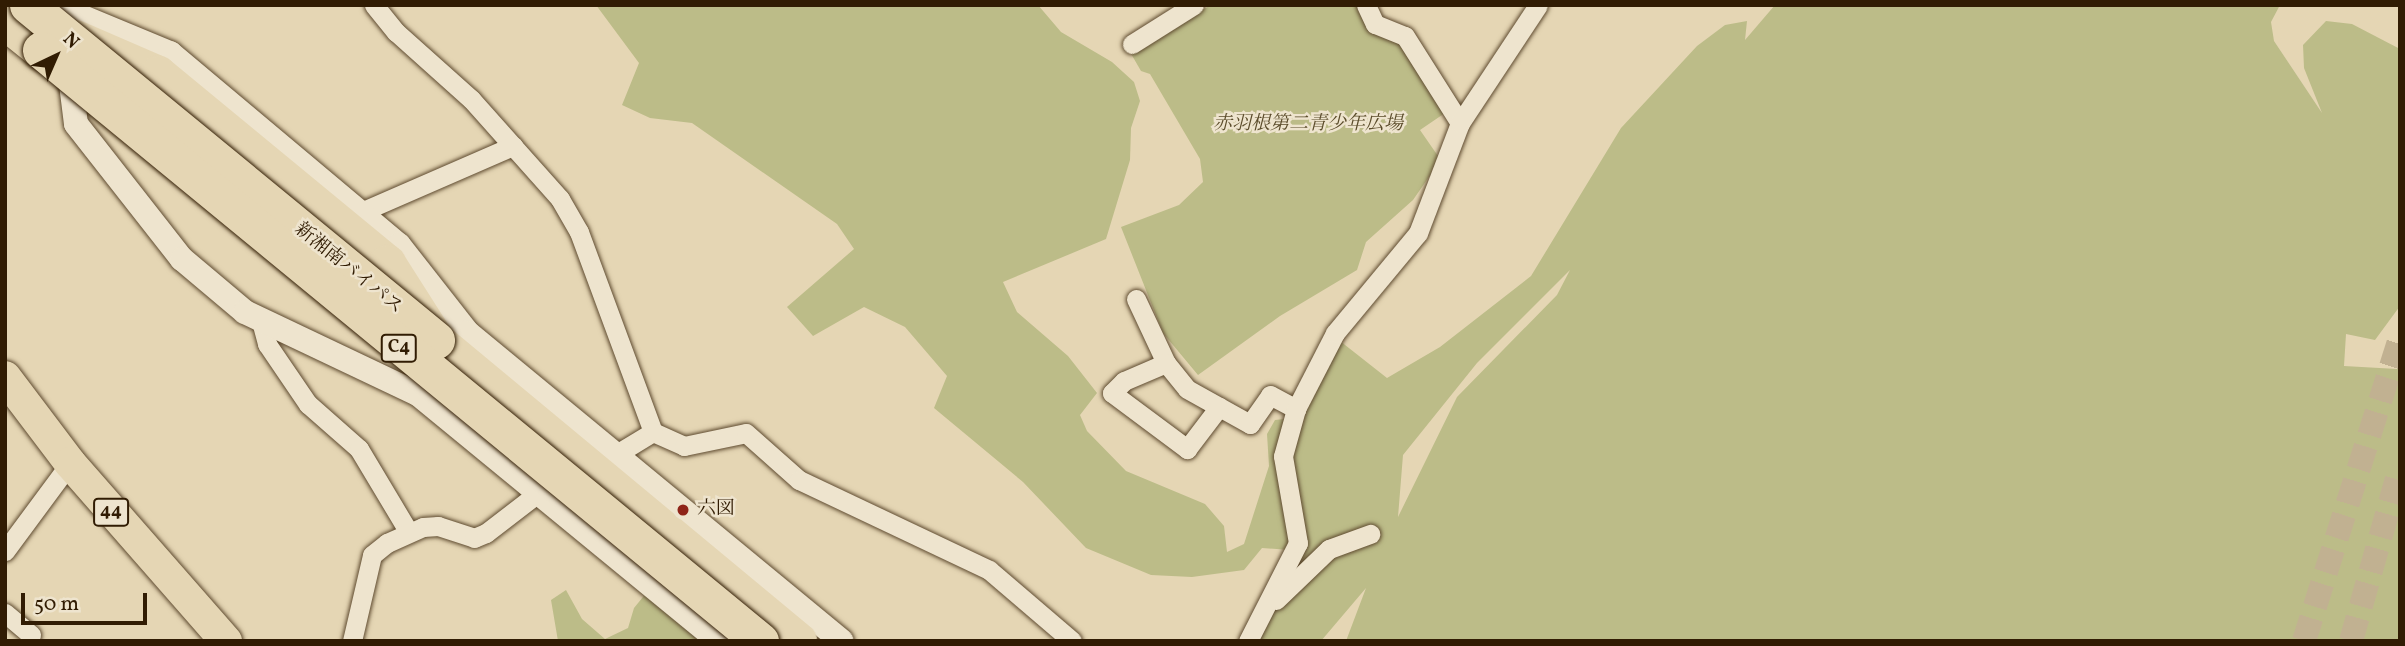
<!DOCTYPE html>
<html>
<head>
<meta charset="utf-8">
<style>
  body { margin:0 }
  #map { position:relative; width:2405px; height:646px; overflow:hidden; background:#e5d6b4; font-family:Vollkorn,"Noto Serif JP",serif }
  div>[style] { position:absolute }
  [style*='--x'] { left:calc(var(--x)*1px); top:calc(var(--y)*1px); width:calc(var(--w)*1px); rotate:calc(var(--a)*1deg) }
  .green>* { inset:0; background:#bcbc88 }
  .tertiary-tunnel>* { height:24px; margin-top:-12px; transform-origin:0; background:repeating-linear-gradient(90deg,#c1b191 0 24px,transparent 0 36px) }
  .roads { filter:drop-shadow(0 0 2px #5e4a2f) drop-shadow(0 0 2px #5e4a2f) }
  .minor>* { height:19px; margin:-9.5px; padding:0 9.5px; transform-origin:9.5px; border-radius:9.5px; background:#eee4ce }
  .tertiary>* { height:24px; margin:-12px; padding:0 12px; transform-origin:12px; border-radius:12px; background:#eee4ce }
  .primary>* { height:32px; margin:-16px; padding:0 16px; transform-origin:16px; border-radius:16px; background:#e5d6b4 }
  .motorway>* { height:37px; margin:-18.5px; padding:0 18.5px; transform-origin:18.5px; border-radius:18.5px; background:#e5d6b4 }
  .bridges { filter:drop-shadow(0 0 2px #311c03) drop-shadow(0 0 2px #311c03) }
  .motorway-bridge>* { height:37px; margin:-18.5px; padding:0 18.5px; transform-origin:18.5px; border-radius:18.5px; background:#e5d6b4 }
  .dots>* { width:19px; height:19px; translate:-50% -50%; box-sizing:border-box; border:4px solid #eee4ce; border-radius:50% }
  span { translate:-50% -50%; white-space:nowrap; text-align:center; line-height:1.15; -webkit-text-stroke:5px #eee4ce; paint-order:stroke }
  .shield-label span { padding:2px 5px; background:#eee4ce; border:2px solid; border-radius:5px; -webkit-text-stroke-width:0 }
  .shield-label { font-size:18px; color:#311c03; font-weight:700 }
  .park-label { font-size:19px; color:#5b4c2b; font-style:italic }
  .street-label { font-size:19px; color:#311c03 }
  .poi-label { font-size:19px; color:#311c03 }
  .left { translate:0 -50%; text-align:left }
  .frame { position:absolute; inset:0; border:7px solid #311c03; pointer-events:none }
  .north { position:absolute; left:21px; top:21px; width:70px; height:70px; -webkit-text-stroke:5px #eee4ce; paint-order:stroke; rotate:44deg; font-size:19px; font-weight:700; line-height:28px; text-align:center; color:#311c03 }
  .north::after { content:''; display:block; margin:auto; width:24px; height:32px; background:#311c03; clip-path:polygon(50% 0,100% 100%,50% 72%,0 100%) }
  .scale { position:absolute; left:21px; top:593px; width:126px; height:32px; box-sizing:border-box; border:4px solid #311c03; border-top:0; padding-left:9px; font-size:21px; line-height:24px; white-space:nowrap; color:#311c03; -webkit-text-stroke:5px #eee4ce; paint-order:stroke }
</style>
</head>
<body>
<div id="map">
  <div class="green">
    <div style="clip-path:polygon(evenodd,596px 5px,1038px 5px,1061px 32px,1112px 62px,1134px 82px,1140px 101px,1131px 128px,1130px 160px,1106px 239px,1003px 282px,1017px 312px,1068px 356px,1097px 393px,1080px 415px,1087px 431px,1126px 471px,1205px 504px,1224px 526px,1227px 552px,1244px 544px,1269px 466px,1267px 434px,1275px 420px,1303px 417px,1340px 341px,1387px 378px,1440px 347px,1531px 276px,1621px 128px,1697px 46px,1725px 25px,1747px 21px,1745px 40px,1775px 5px,2280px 5px,2271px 22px,2274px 41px,2322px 113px,2304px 68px,2303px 45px,2326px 21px,2352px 24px,2400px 49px,2400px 306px,2375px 340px,2346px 334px,2344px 366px,2397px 369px,2400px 365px,2400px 641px,1346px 641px,1366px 588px,1321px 641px,1259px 641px,1303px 551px,1262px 548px,1244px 570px,1192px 577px,1151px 575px,1086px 548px,1023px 482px,934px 408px,947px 376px,905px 327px,864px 307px,813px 336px,787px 307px,854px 249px,837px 224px,692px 123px,650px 118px,622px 105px,639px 63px,596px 5px,1570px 270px,1557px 295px,1457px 397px,1398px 517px,1403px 455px,1477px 363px,1570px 270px)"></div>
    <div style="clip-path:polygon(1211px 5px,1358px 5px,1373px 33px,1399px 42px,1445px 113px,1420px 130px,1438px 156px,1431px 174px,1413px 200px,1366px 242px,1357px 270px,1280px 316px,1198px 375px,1163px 333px,1121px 227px,1179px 205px,1203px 182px,1200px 159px,1150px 74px,1141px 71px,1130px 52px)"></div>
    <div style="clip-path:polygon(566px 590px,582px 619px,605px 639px,628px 628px,634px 608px,647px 592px,707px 641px,558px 641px,551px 600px)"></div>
  </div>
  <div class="tertiary-tunnel">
    <div style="--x:2304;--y:641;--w:318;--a:-72.4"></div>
    <div style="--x:2351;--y:641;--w:180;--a:-74.2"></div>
  </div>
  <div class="roads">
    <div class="minor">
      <div style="--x:374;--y:5;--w:35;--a:51"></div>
      <div style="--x:396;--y:32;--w:101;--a:41.8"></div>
      <div style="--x:471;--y:99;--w:134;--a:48.3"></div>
      <div style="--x:560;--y:199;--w:38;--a:60"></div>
      <div style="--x:579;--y:232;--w:213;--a:69.7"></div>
      <div style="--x:653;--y:432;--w:34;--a:24"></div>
      <div style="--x:684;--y:446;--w:63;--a:-11.8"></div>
      <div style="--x:746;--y:433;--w:71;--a:41.6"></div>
      <div style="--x:799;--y:480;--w:210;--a:25.3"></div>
      <div style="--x:989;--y:570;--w:109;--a:40.5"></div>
      <div style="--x:1366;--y:5;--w:21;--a:65"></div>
      <div style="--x:1375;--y:24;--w:32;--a:22"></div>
      <div style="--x:1405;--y:36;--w:103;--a:57.7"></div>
      <div style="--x:1132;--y:44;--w:73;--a:-32.2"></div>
      <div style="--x:361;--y:212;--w:166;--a:-23.5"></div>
      <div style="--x:1136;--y:299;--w:71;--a:64.9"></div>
      <div style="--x:1166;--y:363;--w:33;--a:51"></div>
      <div style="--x:1187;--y:389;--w:72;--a:29.1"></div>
      <div style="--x:1250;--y:424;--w:35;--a:-55"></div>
      <div style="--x:1270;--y:395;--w:30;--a:28"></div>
      <div style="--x:261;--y:321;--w:24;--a:75"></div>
      <div style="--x:267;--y:344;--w:73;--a:55.7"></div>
      <div style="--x:308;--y:404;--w:68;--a:41.4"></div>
      <div style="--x:359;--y:449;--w:96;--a:59.1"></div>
      <div style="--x:1166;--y:363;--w:46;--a:156.8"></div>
      <div style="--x:1124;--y:381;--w:17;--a:135"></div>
      <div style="--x:1112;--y:393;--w:94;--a:36.7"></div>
      <div style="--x:1187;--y:449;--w:53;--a:-52.7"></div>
      <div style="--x:615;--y:455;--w:44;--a:-31.2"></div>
      <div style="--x:5;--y:551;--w:109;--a:-53.5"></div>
      <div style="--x:1276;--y:600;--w:74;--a:-43.9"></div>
      <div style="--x:1329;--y:549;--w:44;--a:-20.1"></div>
      <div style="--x:5;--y:613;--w:34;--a:40"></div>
      <div style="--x:352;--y:641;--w:88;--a:-76.9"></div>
      <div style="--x:372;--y:555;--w:19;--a:-39"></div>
      <div style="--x:387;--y:543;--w:39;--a:-24"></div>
      <div style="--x:423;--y:527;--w:15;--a:-4"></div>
      <div style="--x:438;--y:526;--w:38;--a:18"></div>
      <div style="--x:474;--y:538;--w:13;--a:-23"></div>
      <div style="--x:486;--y:533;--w:66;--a:-37.6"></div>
      <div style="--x:1248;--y:641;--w:110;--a:-63"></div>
      <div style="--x:1298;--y:543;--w:88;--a:-99.8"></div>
      <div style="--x:1283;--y:456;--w:49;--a:-74.5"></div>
      <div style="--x:1296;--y:409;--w:85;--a:-62.8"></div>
      <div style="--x:1335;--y:333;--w:130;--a:-50.3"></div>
      <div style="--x:1418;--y:233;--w:118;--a:-69.1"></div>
      <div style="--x:1460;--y:123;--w:141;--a:-56.5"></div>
    </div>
    <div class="tertiary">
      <div style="--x:54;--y:5;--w:126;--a:22.5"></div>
      <div style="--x:170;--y:53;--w:299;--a:40"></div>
      <div style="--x:399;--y:245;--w:112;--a:51.9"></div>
      <div style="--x:468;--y:333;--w:484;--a:39.5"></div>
      <div style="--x:69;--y:68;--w:56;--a:82.9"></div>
      <div style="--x:76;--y:124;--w:172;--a:51.9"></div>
      <div style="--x:182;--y:259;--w:82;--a:40.1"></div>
      <div style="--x:245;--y:312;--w:191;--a:25.4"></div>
      <div style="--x:418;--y:394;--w:389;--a:39.4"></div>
    </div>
    <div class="primary">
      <div style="--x:5;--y:377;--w:108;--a:52.9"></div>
      <div style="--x:70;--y:463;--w:237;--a:48.8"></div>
    </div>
    <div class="motorway">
      <div style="--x:5;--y:21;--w:46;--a:38.9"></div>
      <div style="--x:75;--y:38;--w:90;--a:23.4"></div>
      <div style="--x:158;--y:74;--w:297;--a:39.5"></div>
      <div style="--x:387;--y:263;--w:91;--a:57.5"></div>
      <div style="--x:436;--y:340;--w:471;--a:39.7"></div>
    </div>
  </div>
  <div class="bridges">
    <div class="motorway-bridge">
      <div style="--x:28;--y:5;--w:528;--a:39.39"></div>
      <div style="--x:41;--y:50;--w:931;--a:39.42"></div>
    </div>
  </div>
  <div class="dots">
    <div style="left:683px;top:510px;background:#8f2418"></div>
  </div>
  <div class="shield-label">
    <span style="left:399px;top:348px">C4</span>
    <span style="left:111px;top:512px">44</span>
  </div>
  <div class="park-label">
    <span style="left:1308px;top:125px">赤羽根第二青少年広場</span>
  </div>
  <div class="street-label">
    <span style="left:348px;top:269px;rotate:39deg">新湘南バイパス</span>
  </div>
  <div class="poi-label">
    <span class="left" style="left:697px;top:510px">六図</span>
  </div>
  <div class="frame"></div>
  <div class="north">N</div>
  <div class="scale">50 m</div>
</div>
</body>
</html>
